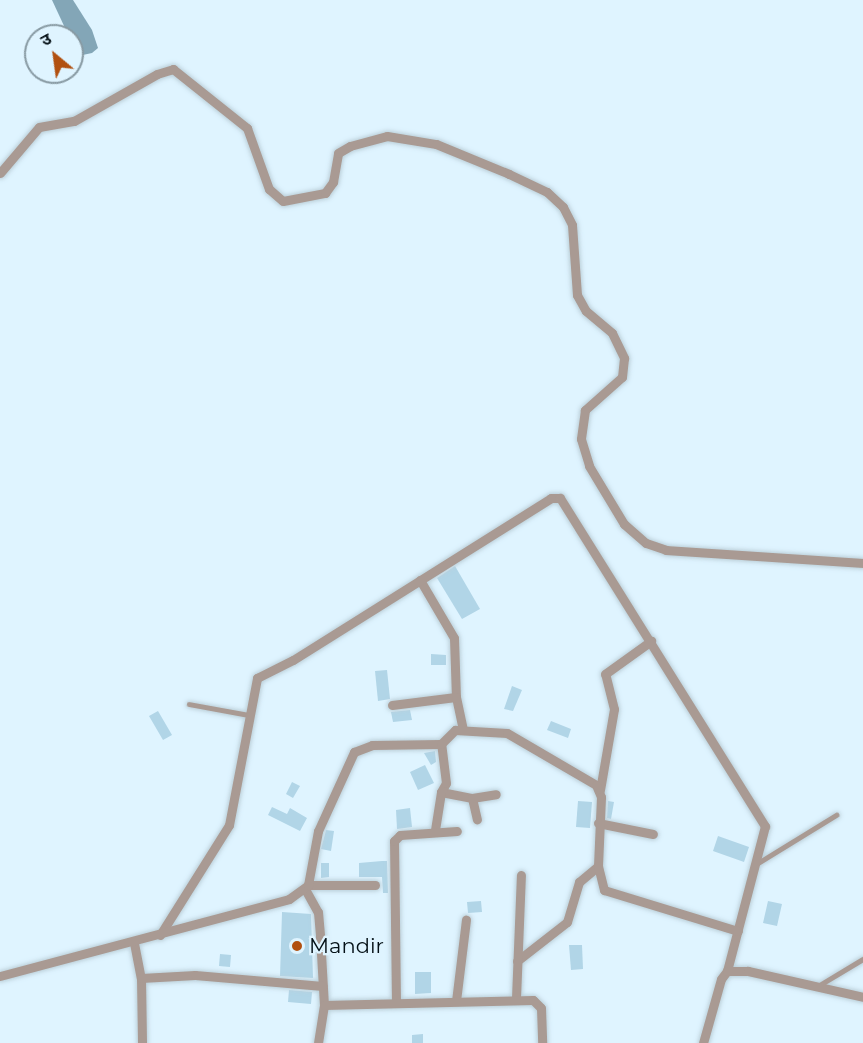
<!DOCTYPE html>
<html>
<head>
<meta charset="utf-8">
<style>
  body { margin:0 }
  #map { position:relative; width:863px; height:1043px; overflow:hidden; background:#dff4ff; font-family:Montserrat,"Noto Sans Devanagari",sans-serif }
  div>[style] { position:absolute }
  [style*='--x'] { left:calc(var(--x)*1px); top:calc(var(--y)*1px); width:calc(var(--w)*1px); rotate:calc(var(--a)*1deg) }
  .water>* { inset:0; background:#83a6b7 }
  .building>* { inset:0; background:#b1d5e7 }
  .roads { filter:drop-shadow(0 0 2px #bcd0da) drop-shadow(0 0 2px #bcd0da) }
  .lane>* { height:4.5px; margin:-2.25px; padding:0 2.25px; transform-origin:2.25px; border-radius:2.25px; background:#a99a93 }
  .street>* { height:9px; margin:-4.5px; padding:0 4.5px; transform-origin:4.5px; border-radius:4.5px; background:#a99a93 }
  .dots>* { width:16px; height:16px; translate:-50% -50%; box-sizing:border-box; border:3px solid #dff4ff; border-radius:50% }
  span { translate:-50% -50%; white-space:nowrap; text-align:center; line-height:1.15; -webkit-text-stroke:4.5px #dff4ff; paint-order:stroke }
  .poi-label { font-size:21px; color:#041016 }
  .left { translate:0 -50%; text-align:left }
  .north { position:absolute; left:24px; top:24px; width:60px; height:60px; box-sizing:border-box; background:#dff4ff; border:2px solid #8799a2; border-radius:50%; rotate:331deg; font-size:16px; font-weight:700; line-height:24px; text-align:center; color:#041016 }
  .north::after { content:''; display:block; margin:auto; width:21px; height:27px; background:#b15010; clip-path:polygon(50% 0,100% 100%,50% 72%,0 100%) }
</style>
</head>
<body>
<div id="map">
  <div class="water">
    <div style="clip-path:polygon(52px 0,73px 0,92px 30px,98px 48px,92px 53px,78px 56px)"></div>
  </div>
  <div class="building">
    <div style="clip-path:polygon(455px 566px,480px 609px,462px 619px,437px 578px)"></div>
    <div style="clip-path:polygon(431px 654px,446px 655px,446px 665px,431px 665px)"></div>
    <div style="clip-path:polygon(387px 670px,390px 699px,378px 701px,375px 671px)"></div>
    <div style="clip-path:polygon(512px 686px,522px 690px,513px 711px,504px 709px)"></div>
    <div style="clip-path:polygon(410px 710px,412px 720px,393px 722px,391px 712px)"></div>
    <div style="clip-path:polygon(158px 711px,172px 735px,163px 740px,149px 716px)"></div>
    <div style="clip-path:polygon(551px 721px,571px 729px,568px 738px,547px 730px)"></div>
    <div style="clip-path:polygon(435px 751px,436px 762px,431px 765px,424px 753px)"></div>
    <div style="clip-path:polygon(425px 765px,434px 783px,418px 790px,410px 772px)"></div>
    <div style="clip-path:polygon(292px 782px,300px 786px,293px 798px,286px 794px)"></div>
    <div style="clip-path:polygon(578px 801px,592px 802px,590px 828px,576px 827px)"></div>
    <div style="clip-path:polygon(608px 801px,614px 802px,611px 819px,607px 818px)"></div>
    <div style="clip-path:polygon(272px 807px,287px 814px,290px 808px,307px 818px,300px 831px,268px 815px)"></div>
    <div style="clip-path:polygon(410px 808px,412px 827px,397px 829px,396px 810px)"></div>
    <div style="clip-path:polygon(326px 830px,334px 831px,331px 851px,321px 849px)"></div>
    <div style="clip-path:polygon(718px 836px,749px 847px,744px 862px,713px 851px)"></div>
    <div style="clip-path:polygon(382px 861px,387px 861px,388px 893px,383px 893px,382px 877px,359px 877px,359px 863px)"></div>
    <div style="clip-path:polygon(321px 863px,329px 863px,329px 877px,321px 878px)"></div>
    <div style="clip-path:polygon(481px 901px,482px 912px,468px 913px,467px 902px)"></div>
    <div style="clip-path:polygon(768px 901px,782px 904px,777px 926px,763px 923px)"></div>
    <div style="clip-path:polygon(282px 912px,311px 914px,313px 978px,280px 976px)"></div>
    <div style="clip-path:polygon(569px 945px,582px 945px,583px 969px,571px 970px)"></div>
    <div style="clip-path:polygon(220px 954px,231px 955px,230px 967px,219px 966px)"></div>
    <div style="clip-path:polygon(415px 972px,431px 972px,431px 993px,415px 994px)"></div>
    <div style="clip-path:polygon(289px 990px,312px 992px,311px 1004px,288px 1002px)"></div>
    <div style="clip-path:polygon(423px 1034px,423px 1043px,412px 1043px,412px 1035px)"></div>
  </div>
  <div class="roads">
    <div class="lane">
      <div style="--x:189;--y:704;--w:61;--a:10.4"></div>
      <div style="--x:758;--y:863;--w:92;--a:-31.6"></div>
      <div style="--x:818;--y:986;--w:52;--a:-31"></div>
    </div>
    <div class="street">
      <div style="--x:0;--y:173;--w:60;--a:-49.7"></div>
      <div style="--x:39;--y:127;--w:36;--a:-10"></div>
      <div style="--x:74;--y:121;--w:95;--a:-29.5"></div>
      <div style="--x:157;--y:74;--w:17;--a:-17"></div>
      <div style="--x:173;--y:69;--w:95;--a:38.6"></div>
      <div style="--x:247;--y:128;--w:65;--a:70.2"></div>
      <div style="--x:269;--y:189;--w:18;--a:41"></div>
      <div style="--x:283;--y:201;--w:43;--a:-10.8"></div>
      <div style="--x:325;--y:193;--w:14;--a:-54"></div>
      <div style="--x:333;--y:182;--w:29;--a:-80"></div>
      <div style="--x:338;--y:153;--w:14;--a:-30"></div>
      <div style="--x:350;--y:146;--w:38;--a:-15"></div>
      <div style="--x:387;--y:136;--w:50;--a:9.3"></div>
      <div style="--x:436;--y:144;--w:79;--a:22.3"></div>
      <div style="--x:509;--y:174;--w:42;--a:25.3"></div>
      <div style="--x:547;--y:192;--w:22;--a:43"></div>
      <div style="--x:563;--y:207;--w:20;--a:63"></div>
      <div style="--x:572;--y:225;--w:70;--a:85.9"></div>
      <div style="--x:577;--y:295;--w:18;--a:61"></div>
      <div style="--x:586;--y:311;--w:34;--a:40"></div>
      <div style="--x:612;--y:333;--w:28;--a:64"></div>
      <div style="--x:624;--y:358;--w:19;--a:96"></div>
      <div style="--x:622;--y:377;--w:50;--a:138.3"></div>
      <div style="--x:585;--y:410;--w:29;--a:98"></div>
      <div style="--x:581;--y:439;--w:28;--a:73"></div>
      <div style="--x:589;--y:466;--w:68;--a:58.9"></div>
      <div style="--x:624;--y:524;--w:29;--a:41"></div>
      <div style="--x:646;--y:543;--w:21;--a:19"></div>
      <div style="--x:666;--y:550;--w:197;--a:3.8"></div>
      <div style="--x:420;--y:580;--w:67;--a:59.6"></div>
      <div style="--x:454;--y:638;--w:59;--a:88.1"></div>
      <div style="--x:456;--y:697;--w:33;--a:78"></div>
      <div style="--x:392;--y:705;--w:64;--a:-7.1"></div>
      <div style="--x:600;--y:790;--w:82;--a:-80.2"></div>
      <div style="--x:614;--y:709;--w:36;--a:-104"></div>
      <div style="--x:605;--y:674;--w:57;--a:-35.7"></div>
      <div style="--x:441;--y:792;--w:32;--a:11"></div>
      <div style="--x:472;--y:798;--w:22;--a:77"></div>
      <div style="--x:472;--y:798;--w:24;--a:-9"></div>
      <div style="--x:598;--y:823;--w:56;--a:11.3"></div>
      <div style="--x:435;--y:830;--w:38;--a:-81"></div>
      <div style="--x:441;--y:792;--w:10;--a:-61"></div>
      <div style="--x:446;--y:783;--w:39;--a:-97"></div>
      <div style="--x:308;--y:885;--w:67;--a:0"></div>
      <div style="--x:305;--y:889;--w:26;--a:61"></div>
      <div style="--x:318;--y:912;--w:24;--a:85"></div>
      <div style="--x:320;--y:936;--w:69;--a:86.7"></div>
      <div style="--x:324;--y:1005;--w:38;--a:99"></div>
      <div style="--x:160;--y:935;--w:130;--a:-57.9"></div>
      <div style="--x:229;--y:825;--w:150;--a:-79.2"></div>
      <div style="--x:257;--y:678;--w:40;--a:-26.6"></div>
      <div style="--x:293;--y:660;--w:305;--a:-32.1"></div>
      <div style="--x:551;--y:498;--w:9;--a:0"></div>
      <div style="--x:560;--y:498;--w:387;--a:58"></div>
      <div style="--x:765;--y:826;--w:150;--a:104.7"></div>
      <div style="--x:134;--y:943;--w:36;--a:79"></div>
      <div style="--x:141;--y:978;--w:65;--a:89.1"></div>
      <div style="--x:517;--y:961;--w:63;--a:-38"></div>
      <div style="--x:567;--y:922;--w:42;--a:-73.3"></div>
      <div style="--x:579;--y:882;--w:25;--a:-40"></div>
      <div style="--x:0;--y:976;--w:299;--a:-14.9"></div>
      <div style="--x:289;--y:899;--w:24;--a:-36"></div>
      <div style="--x:308;--y:885;--w:55;--a:-79.5"></div>
      <div style="--x:318;--y:831;--w:87;--a:-65.5"></div>
      <div style="--x:354;--y:752;--w:19;--a:-21"></div>
      <div style="--x:372;--y:745;--w:69;--a:-0.8"></div>
      <div style="--x:441;--y:744;--w:20;--a:-45"></div>
      <div style="--x:455;--y:730;--w:52;--a:3.3"></div>
      <div style="--x:507;--y:733;--w:103;--a:30.3"></div>
      <div style="--x:596;--y:785;--w:13;--a:67"></div>
      <div style="--x:601;--y:797;--w:69;--a:92.5"></div>
      <div style="--x:598;--y:866;--w:25;--a:76"></div>
      <div style="--x:604;--y:890;--w:140;--a:17"></div>
      <div style="--x:141;--y:978;--w:54;--a:-3.2"></div>
      <div style="--x:195;--y:975;--w:128;--a:4.9"></div>
      <div style="--x:516;--y:998;--w:123;--a:-87.7"></div>
      <div style="--x:456;--y:1001;--w:82;--a:-83"></div>
      <div style="--x:396;--y:1003;--w:162;--a:-90.7"></div>
      <div style="--x:394;--y:841;--w:8;--a:-45"></div>
      <div style="--x:400;--y:835;--w:57;--a:-4"></div>
      <div style="--x:324;--y:1005;--w:209;--a:-1.4"></div>
      <div style="--x:533;--y:1000;--w:11;--a:45"></div>
      <div style="--x:541;--y:1008;--w:35;--a:88"></div>
      <div style="--x:703;--y:1043;--w:66;--a:-74.3"></div>
      <div style="--x:721;--y:979;--w:10;--a:-53"></div>
      <div style="--x:727;--y:971;--w:21;--a:0"></div>
      <div style="--x:748;--y:971;--w:118;--a:12.7"></div>
    </div>
  </div>
  <div class="dots">
    <div style="left:297px;top:946px;background:#b15010"></div>
  </div>
  <div class="poi-label">
    <span class="left" style="left:309px;top:946px">Mandir</span>
  </div>
  <div class="north">उ</div>
</div>
</body>
</html>
